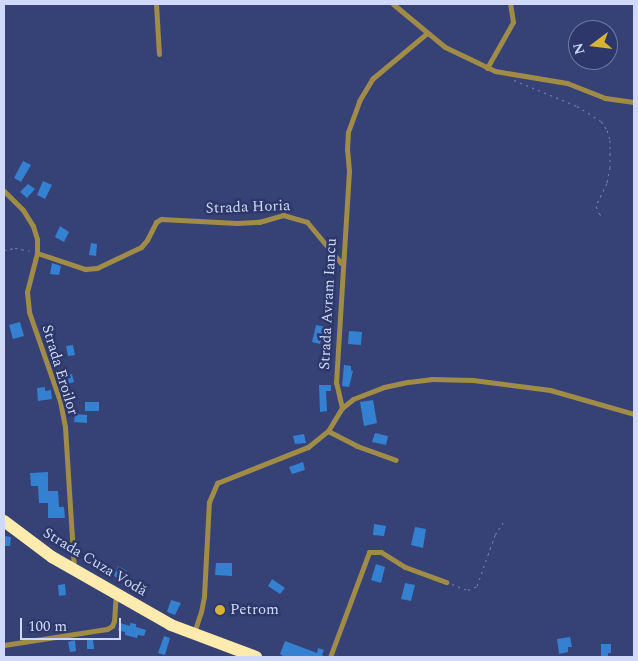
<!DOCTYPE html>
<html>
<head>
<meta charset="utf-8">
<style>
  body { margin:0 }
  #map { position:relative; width:638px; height:661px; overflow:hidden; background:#364276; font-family:Spectral,serif }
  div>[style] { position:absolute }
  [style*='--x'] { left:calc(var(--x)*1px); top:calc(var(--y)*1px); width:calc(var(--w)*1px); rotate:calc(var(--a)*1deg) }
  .building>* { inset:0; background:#3480d1 }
  .path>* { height:1px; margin-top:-0.5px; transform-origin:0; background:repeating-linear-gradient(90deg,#737eaa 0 2.5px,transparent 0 6.5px) }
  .street>* { height:5px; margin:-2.5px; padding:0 2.5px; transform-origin:2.5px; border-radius:2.5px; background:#a08b47 }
  .highway>* { height:12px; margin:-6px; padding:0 6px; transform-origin:6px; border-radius:6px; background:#ffebad }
  .dots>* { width:14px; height:14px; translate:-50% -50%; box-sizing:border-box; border:2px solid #2d376a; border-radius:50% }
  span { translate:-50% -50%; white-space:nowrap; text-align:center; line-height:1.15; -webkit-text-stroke:5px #2d376a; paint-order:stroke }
  .street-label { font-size:15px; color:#d0d9f9 }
  .poi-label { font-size:15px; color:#d0d9f9 }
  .left { translate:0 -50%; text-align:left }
  .frame { position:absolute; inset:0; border:5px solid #d0d9f9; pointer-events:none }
  .north { position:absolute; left:568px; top:20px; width:50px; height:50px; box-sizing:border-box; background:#2d376a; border:1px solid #6e78a3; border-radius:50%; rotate:255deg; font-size:14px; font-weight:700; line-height:20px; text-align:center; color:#d0d9f9 }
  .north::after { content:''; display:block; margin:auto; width:18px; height:22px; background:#d8b434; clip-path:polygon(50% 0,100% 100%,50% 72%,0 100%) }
  .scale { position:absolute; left:20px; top:618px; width:101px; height:22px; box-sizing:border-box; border:2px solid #d0d9f9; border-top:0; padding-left:6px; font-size:15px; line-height:18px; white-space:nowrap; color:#d0d9f9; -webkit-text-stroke:4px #2d376a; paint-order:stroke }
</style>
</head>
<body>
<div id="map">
  <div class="building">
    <div style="clip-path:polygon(23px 161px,31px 165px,21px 182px,14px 178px)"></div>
    <div style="clip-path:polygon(43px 181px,52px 185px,45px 199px,37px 195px)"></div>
    <div style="clip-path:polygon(28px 184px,35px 189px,27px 198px,20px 192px)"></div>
    <div style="clip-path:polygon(60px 226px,69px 232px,64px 242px,55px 237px)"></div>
    <div style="clip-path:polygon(91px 243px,97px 244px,96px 256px,89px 255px)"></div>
    <div style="clip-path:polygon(52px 263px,61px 266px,59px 275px,50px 274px)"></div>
    <div style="clip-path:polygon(20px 322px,24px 336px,13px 339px,9px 325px)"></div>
    <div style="clip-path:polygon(316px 325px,325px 327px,320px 344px,312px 342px)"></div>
    <div style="clip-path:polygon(349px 331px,362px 332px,361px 345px,348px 344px)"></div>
    <div style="clip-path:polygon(73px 345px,75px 355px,68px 356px,66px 346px)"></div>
    <div style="clip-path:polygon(344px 365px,351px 366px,351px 370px,353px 371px,349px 387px,342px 386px)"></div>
    <div style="clip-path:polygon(72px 374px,74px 382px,63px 385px,62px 377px)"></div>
    <div style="clip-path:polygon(319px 385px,331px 385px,331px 391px,326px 391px,327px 411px,320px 412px)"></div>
    <div style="clip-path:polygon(45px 387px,45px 391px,51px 390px,52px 399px,38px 401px,37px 388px)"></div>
    <div style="clip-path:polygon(373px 400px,377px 423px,364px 426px,360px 402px)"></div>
    <div style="clip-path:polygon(85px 402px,99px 402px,99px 411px,85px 411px)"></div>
    <div style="clip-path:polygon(75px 414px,87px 415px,87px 423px,74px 422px)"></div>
    <div style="clip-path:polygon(375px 433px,388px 436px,386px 445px,372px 442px)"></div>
    <div style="clip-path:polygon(304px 434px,306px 443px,295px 444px,293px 436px)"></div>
    <div style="clip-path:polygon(303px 462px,305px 470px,292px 474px,289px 467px)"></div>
    <div style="clip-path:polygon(48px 472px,48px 491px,58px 491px,59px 507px,64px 507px,65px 518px,48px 518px,48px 503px,39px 503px,38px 486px,31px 486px,30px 473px)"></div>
    <div style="clip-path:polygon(374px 524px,386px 526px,384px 536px,373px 535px)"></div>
    <div style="clip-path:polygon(415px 527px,426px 529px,423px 548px,411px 545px)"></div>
    <div style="clip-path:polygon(4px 536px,11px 537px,10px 546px,4px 546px)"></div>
    <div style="clip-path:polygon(216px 563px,232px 563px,232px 576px,215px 575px)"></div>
    <div style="clip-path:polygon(376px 564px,385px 567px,381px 583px,371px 580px)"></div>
    <div style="clip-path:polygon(118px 566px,127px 571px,122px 581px,114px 576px)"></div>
    <div style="clip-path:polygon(272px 579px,285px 588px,280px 594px,268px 586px)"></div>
    <div style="clip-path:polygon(405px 583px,415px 585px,411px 601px,401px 599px)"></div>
    <div style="clip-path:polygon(65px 584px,66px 595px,59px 596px,58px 585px)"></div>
    <div style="clip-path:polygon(171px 600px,181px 603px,175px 615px,167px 612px)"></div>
    <div style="clip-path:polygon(216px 604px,227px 610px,224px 616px,213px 610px)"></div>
    <div style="clip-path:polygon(120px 623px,130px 626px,130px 623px,136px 624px,136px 627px,146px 630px,144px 636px,138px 635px,137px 638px,125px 635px,125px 632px,118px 630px)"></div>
    <div style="clip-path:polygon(164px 636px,170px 638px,165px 655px,158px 653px)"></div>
    <div style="clip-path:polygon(570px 637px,572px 647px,568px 647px,568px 652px,559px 654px,557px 639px)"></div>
    <div style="clip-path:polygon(87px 638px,93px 638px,94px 649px,87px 649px)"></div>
    <div style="clip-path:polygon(75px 640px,76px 651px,70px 652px,68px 642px)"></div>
    <div style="clip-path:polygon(285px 641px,317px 653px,318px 648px,324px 650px,322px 655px,326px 657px,283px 656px,280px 654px)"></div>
    <div style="clip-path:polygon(601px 644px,611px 644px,611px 653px,608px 653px,608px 657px,601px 657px)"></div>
  </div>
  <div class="path">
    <div style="--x:514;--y:80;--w:68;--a:22.4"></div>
    <div style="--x:577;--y:106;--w:28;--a:32"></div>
    <div style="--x:601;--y:121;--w:11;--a:56"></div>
    <div style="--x:607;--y:130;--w:10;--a:73"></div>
    <div style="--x:610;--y:140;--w:27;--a:90"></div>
    <div style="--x:610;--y:167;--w:16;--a:101"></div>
    <div style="--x:607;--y:183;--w:25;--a:116"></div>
    <div style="--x:596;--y:206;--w:8;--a:67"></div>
    <div style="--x:599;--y:213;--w:6;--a:45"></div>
    <div style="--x:4;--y:250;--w:11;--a:-10"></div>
    <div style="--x:15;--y:248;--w:15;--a:11"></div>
    <div style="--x:452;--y:584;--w:17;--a:21"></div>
    <div style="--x:468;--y:590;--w:10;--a:-24"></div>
    <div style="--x:477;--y:586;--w:54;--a:-70.6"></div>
    <div style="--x:495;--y:535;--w:17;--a:-57"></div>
  </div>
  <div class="street">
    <div style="--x:156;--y:4;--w:50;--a:86.6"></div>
    <div style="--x:393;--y:4;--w:67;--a:39.6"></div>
    <div style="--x:445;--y:47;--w:55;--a:25.6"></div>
    <div style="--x:495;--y:71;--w:73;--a:9.5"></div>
    <div style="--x:567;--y:83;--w:41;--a:21.5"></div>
    <div style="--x:605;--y:98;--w:29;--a:8"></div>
    <div style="--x:487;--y:68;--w:53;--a:-60.5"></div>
    <div style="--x:513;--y:22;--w:18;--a:-99"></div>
    <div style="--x:4;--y:191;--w:27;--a:45"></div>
    <div style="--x:23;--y:210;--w:19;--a:58"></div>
    <div style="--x:33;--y:226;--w:14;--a:73"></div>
    <div style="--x:37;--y:239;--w:14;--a:90"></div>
    <div style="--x:37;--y:253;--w:40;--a:104.4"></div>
    <div style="--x:27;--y:292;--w:20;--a:84"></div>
    <div style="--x:29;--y:312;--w:94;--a:70.8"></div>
    <div style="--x:60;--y:401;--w:26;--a:79"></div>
    <div style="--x:65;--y:427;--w:142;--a:86.4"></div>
    <div style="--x:37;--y:253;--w:51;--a:18.4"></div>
    <div style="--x:85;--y:269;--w:12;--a:-5"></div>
    <div style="--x:97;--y:268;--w:49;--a:-25.5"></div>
    <div style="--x:141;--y:247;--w:9;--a:-49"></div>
    <div style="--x:147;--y:240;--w:20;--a:-63"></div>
    <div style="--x:156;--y:222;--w:6;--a:-31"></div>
    <div style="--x:161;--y:219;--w:76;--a:3"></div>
    <div style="--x:237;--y:223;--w:22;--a:-3"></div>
    <div style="--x:259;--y:222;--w:25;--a:-16"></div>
    <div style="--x:283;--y:215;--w:25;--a:16"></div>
    <div style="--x:307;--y:222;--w:53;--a:50.3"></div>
    <div style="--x:342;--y:408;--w:26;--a:-103"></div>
    <div style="--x:336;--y:383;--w:212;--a:-86.5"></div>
    <div style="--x:349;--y:171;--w:21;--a:-95"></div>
    <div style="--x:347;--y:150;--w:18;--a:-87"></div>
    <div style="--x:348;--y:132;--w:33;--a:-70"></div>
    <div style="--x:359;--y:101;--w:26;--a:-59"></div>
    <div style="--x:372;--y:79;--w:72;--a:-39.9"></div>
    <div style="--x:328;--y:431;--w:33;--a:27"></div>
    <div style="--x:357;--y:446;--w:41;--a:19.7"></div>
    <div style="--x:194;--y:633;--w:22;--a:-72"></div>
    <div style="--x:201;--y:612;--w:16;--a:-79"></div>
    <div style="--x:204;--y:596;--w:94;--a:-87"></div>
    <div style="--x:209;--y:502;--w:21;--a:-67"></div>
    <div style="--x:217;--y:483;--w:98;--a:-21.6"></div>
    <div style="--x:308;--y:447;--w:26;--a:-39"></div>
    <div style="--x:328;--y:431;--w:27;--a:-59"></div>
    <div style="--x:342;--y:408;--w:14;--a:-39"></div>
    <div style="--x:353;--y:399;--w:33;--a:-21"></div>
    <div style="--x:384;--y:387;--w:25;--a:-12"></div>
    <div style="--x:408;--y:382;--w:23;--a:-7"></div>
    <div style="--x:431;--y:379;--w:42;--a:1.4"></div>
    <div style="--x:473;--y:380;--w:78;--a:7.4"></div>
    <div style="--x:550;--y:390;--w:87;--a:15.9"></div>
    <div style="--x:4;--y:645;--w:104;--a:-8.8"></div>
    <div style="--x:107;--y:629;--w:6;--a:-31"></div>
    <div style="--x:112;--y:626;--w:5;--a:-68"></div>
    <div style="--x:114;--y:621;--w:26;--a:-86"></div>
    <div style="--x:330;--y:657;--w:112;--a:-69.6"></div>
    <div style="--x:369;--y:552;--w:12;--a:0"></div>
    <div style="--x:381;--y:552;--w:28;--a:32"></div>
    <div style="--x:405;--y:567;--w:44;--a:20.1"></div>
  </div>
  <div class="highway">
    <div style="--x:4;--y:521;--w:60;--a:36.9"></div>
    <div style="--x:52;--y:557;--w:137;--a:29.7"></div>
    <div style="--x:171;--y:625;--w:91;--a:20.6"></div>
  </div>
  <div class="dots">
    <div style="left:220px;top:610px;background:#d8b434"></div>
  </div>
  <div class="street-label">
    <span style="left:248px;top:207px;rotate:-2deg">Strada Horia</span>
    <span style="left:328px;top:304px;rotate:-87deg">Strada Avram Iancu</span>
    <span style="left:60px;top:370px;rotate:73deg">Strada Eroilor</span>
    <span style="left:95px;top:562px;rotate:31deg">Strada Cuza Vodă</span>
  </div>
  <div class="poi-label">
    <span class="left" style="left:230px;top:610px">Petrom</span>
  </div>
  <div class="frame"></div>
  <div class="north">N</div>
  <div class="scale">100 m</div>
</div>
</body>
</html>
